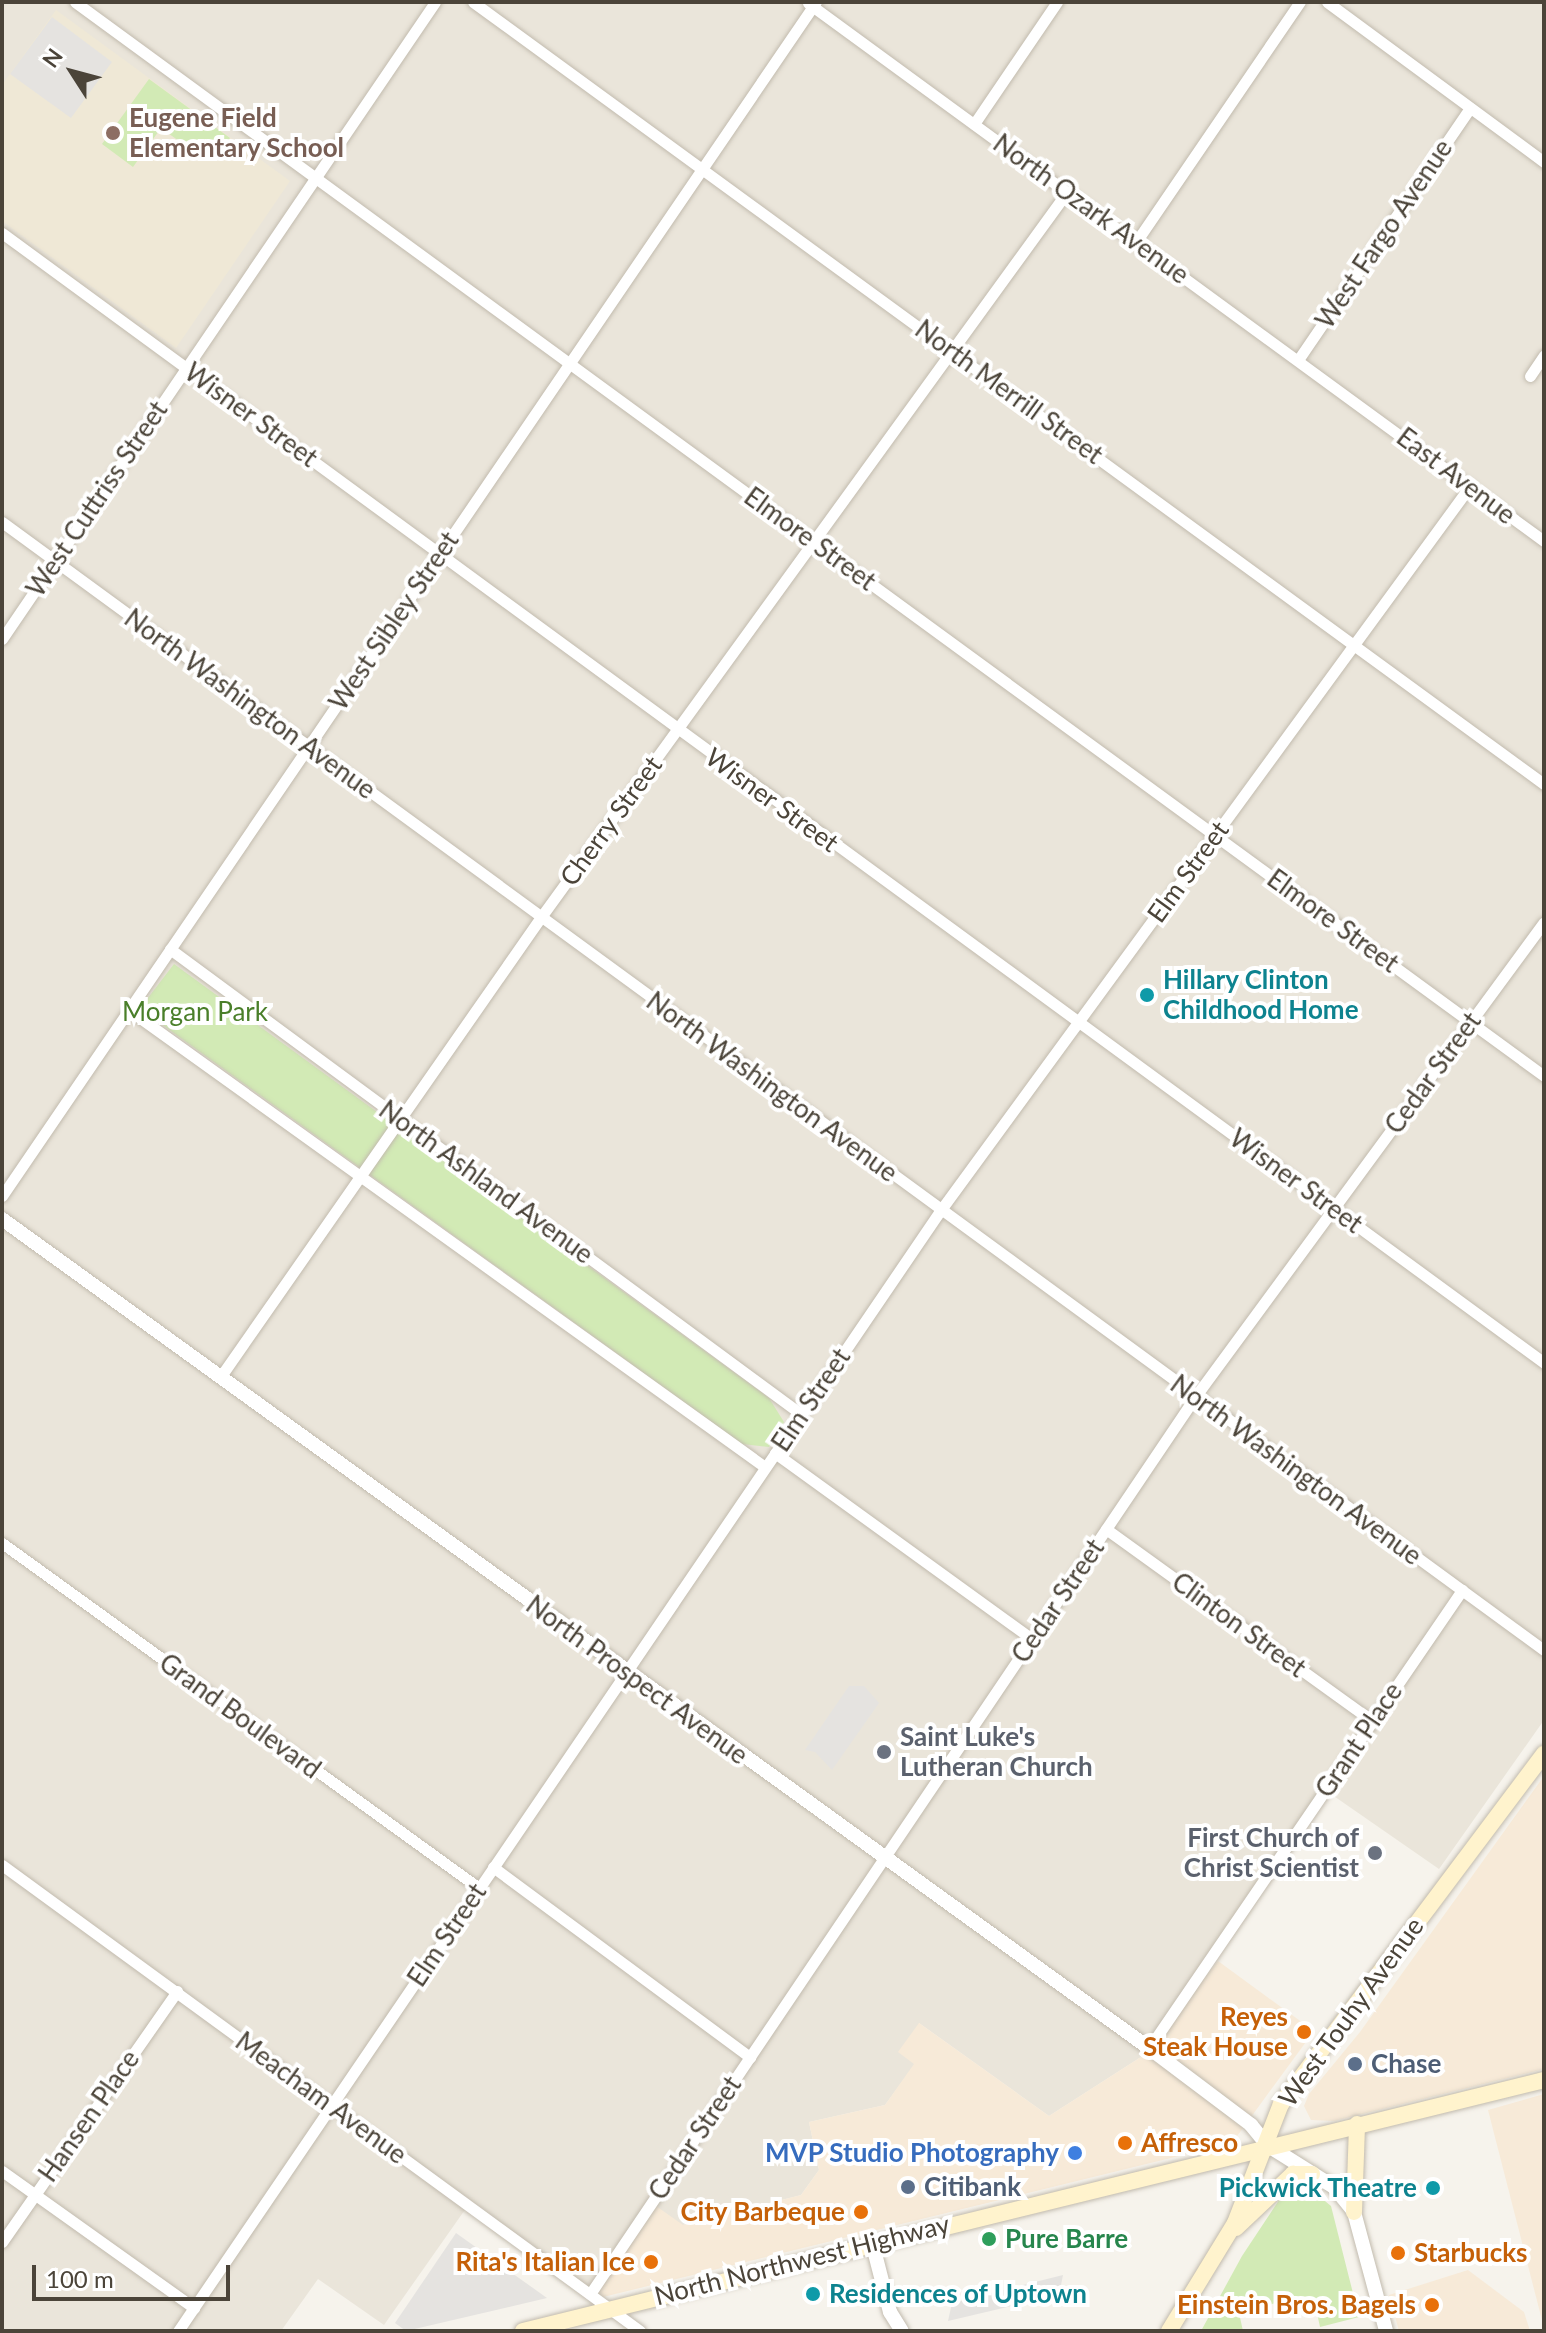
<!DOCTYPE html>
<html>
<head>
<meta charset="utf-8">
<style>
  body { margin:0 }
  #map { position:relative; width:1546px; height:2333px; overflow:hidden; background:#f6f3ec; font-family:Lato,sans-serif }
  div>[style] { position:absolute }
  [style*='--x'] { left:calc(var(--x)*1px); top:calc(var(--y)*1px); width:calc(var(--w)*1px); rotate:calc(var(--a)*1deg) }
  .residential>* { inset:0; background:#eae5da }
  .commercial>* { inset:0; background:#f7ead8 }
  .education>* { inset:0; background:#efe8d6 }
  .green>* { inset:0; background:#d2eab5 }
  .parking>* { inset:0; background:#e5e3e0 }
  .roads { filter:drop-shadow(0 0 2px #c2bbae) drop-shadow(0 0 2px #c2bbae) }
  .minor>* { height:11px; margin:-5.5px; padding:0 5.5px; transform-origin:5.5px; border-radius:5.5px; background:#fff }
  .tertiary>* { height:14px; margin:-7px; padding:0 7px; transform-origin:7px; border-radius:7px; background:#fff }
  .secondary>* { height:16px; margin:-8px; padding:0 8px; transform-origin:8px; border-radius:8px; background:#fff3cd }
  .dots>* { width:22px; height:22px; translate:-50% -50%; box-sizing:border-box; border:4px solid #fff; border-radius:50% }
  span { translate:-50% -50%; white-space:nowrap; text-align:center; line-height:1.15; -webkit-text-stroke:8px #fff; paint-order:stroke }
  .education-label { font-size:26px; color:#785e54; font-weight:700 }
  .left { translate:0 -50%; text-align:left }
  .street-label { font-size:26px; color:#4b4439 }
  .culture-label { font-size:26px; color:#0d838f; font-weight:700 }
  .right { translate:-100% -50%; text-align:right }
  .park-label { font-size:26px; color:#4a7f2a }
  .worship-label { font-size:26px; color:#5b616d; font-weight:700 }
  .food-label { font-size:26px; color:#c56008; font-weight:700 }
  .service-label { font-size:26px; color:#4e5e75; font-weight:700 }
  .shop-label { font-size:26px; color:#366cbe; font-weight:700 }
  .leisure-label { font-size:26px; color:#27864d; font-weight:700 }
  .frame { position:absolute; inset:0; border:4px solid #4b4439; pointer-events:none }
  .north { position:absolute; left:32px; top:32px; width:80px; height:80px; -webkit-text-stroke:6px #fff; paint-order:stroke; rotate:306deg; font-size:22px; font-weight:700; line-height:32px; text-align:center; color:#4b4439 }
  .north::after { content:''; display:block; margin:auto; width:28px; height:36px; background:#4b4439; clip-path:polygon(50% 0,100% 100%,50% 72%,0 100%) }
  .scale { position:absolute; left:32px; top:2265px; width:198px; height:36px; box-sizing:border-box; border:4px solid #4b4439; border-top:0; padding-left:10px; font-size:24px; line-height:28px; white-space:nowrap; color:#4b4439; -webkit-text-stroke:6px #fff; paint-order:stroke }
</style>
</head>
<body>
<div id="map">
  <div class="residential">
    <div style="clip-path:polygon(2px 2px,1544px 2px,1544px 1720px,1439px 1869px,1328px 1792px,1141px 2057px,1049px 2116px,919px 2023px,915px 2064px,885px 2105px,809px 2122px,819px 2170px,801px 2195px,683px 2225px,589px 2287px,469px 2204px,384px 2325px,318px 2279px,281px 2331px,2px 2331px)"></div>
  </div>
  <div class="commercial">
    <div style="clip-path:polygon(1544px 1776px,1544px 2069px,1334px 2121px,1311px 2120px,1304px 2106px,1309px 2094px,1360px 2032px)"></div>
    <div style="clip-path:polygon(1218px 1961px,1314px 2031px,1232px 2143px,599px 2298px,589px 2288px,649px 2201px,683px 2225px,801px 2195px,819px 2170px,809px 2122px,885px 2105px,914px 2064px,898px 2052px,919px 2023px,1049px 2116px,1141px 2057px)"></div>
    <div style="clip-path:polygon(1544px 2094px,1544px 2328px,1488px 2110px)"></div>
    <div style="clip-path:polygon(1468px 2270px,1524px 2312px,1530px 2331px,1399px 2331px,1389px 2295px)"></div>
  </div>
  <div class="education">
    <div style="clip-path:polygon(56px 10px,290px 181px,176px 348px,2px 221px,2px 85px)"></div>
  </div>
  <div class="green">
    <div style="clip-path:polygon(149px 79px,230px 138px,214px 159px,201px 157px,161px 128px,133px 167px,102px 144px)"></div>
    <div style="clip-path:polygon(174px 964px,769px 1398px,784px 1422px,769px 1447px,742px 1444px,146px 1013px,144px 1003px)"></div>
    <div style="clip-path:polygon(1289px 2185px,1308px 2187px,1331px 2206px,1359px 2317px,1320px 2327px,1315px 2304px,1279px 2313px,1276px 2303px,1239px 2313px,1243px 2331px,1201px 2331px,1242px 2256px)"></div>
  </div>
  <div class="parking">
    <div style="clip-path:polygon(52px 17px,112px 62px,71px 118px,10px 74px)"></div>
    <div style="clip-path:polygon(849px 1686px,864px 1686px,879px 1703px,832px 1770px,815px 1752px,805px 1750px)"></div>
    <div style="clip-path:polygon(456px 2233px,547px 2298px,406px 2331px,395px 2323px)"></div>
    <div style="clip-path:polygon(1063px 2275px,1061px 2285px,1041px 2299px,948px 2321px,952px 2303px)"></div>
  </div>
  <div class="roads">
    <div class="minor">
      <div style="--x:75;--y:2;--w:1820;--a:36.17"></div>
      <div style="--x:473;--y:2;--w:1326;--a:36.14"></div>
      <div style="--x:1327;--y:2;--w:270;--a:36.4"></div>
      <div style="--x:808;--y:3;--w:912;--a:36.17"></div>
      <div style="--x:974;--y:124;--w:148;--a:-55.8"></div>
      <div style="--x:2;--y:233;--w:1912;--a:36.23"></div>
      <div style="--x:1136;--y:242;--w:291;--a:-55.7"></div>
      <div style="--x:1298;--y:360;--w:305;--a:-55.7"></div>
      <div style="--x:1530;--y:376;--w:25;--a:-56"></div>
      <div style="--x:2;--y:522;--w:1911;--a:36.19"></div>
      <div style="--x:2;--y:639;--w:770;--a:-55.79"></div>
      <div style="--x:170;--y:949;--w:784;--a:36.39"></div>
      <div style="--x:129;--y:1010;--w:783;--a:35.7"></div>
      <div style="--x:2;--y:1196;--w:1445;--a:-55.72"></div>
      <div style="--x:221;--y:1376;--w:560;--a:-55.12"></div>
      <div style="--x:541;--y:917;--w:896;--a:-54.04"></div>
      <div style="--x:775;--y:1453;--w:317;--a:35.9"></div>
      <div style="--x:1106;--y:1529;--w:328;--a:35.8"></div>
      <div style="--x:2;--y:1543;--w:589;--a:35.88"></div>
      <div style="--x:2;--y:1865;--w:790;--a:36.14"></div>
      <div style="--x:493;--y:1867;--w:320;--a:36.5"></div>
      <div style="--x:1149;--y:2048;--w:555;--a:-55.65"></div>
      <div style="--x:2;--y:2171;--w:236;--a:35.5"></div>
      <div style="--x:2;--y:2242;--w:306;--a:-55.1"></div>
      <div style="--x:590;--y:2294;--w:1082;--a:-56"></div>
      <div style="--x:1195;--y:1397;--w:589;--a:-53.69"></div>
      <div style="--x:178;--y:2331;--w:1355;--a:-55.77"></div>
      <div style="--x:940;--y:1211;--w:898;--a:-53.83"></div>
    </div>
    <div class="tertiary">
      <div style="--x:2;--y:1219;--w:1415;--a:35.86"></div>
      <div style="--x:1149;--y:2048;--w:128;--a:37"></div>
      <div style="--x:1251;--y:2125;--w:26;--a:51"></div>
      <div style="--x:1267;--y:2145;--w:79;--a:32.1"></div>
      <div style="--x:1334;--y:2187;--w:32;--a:51"></div>
      <div style="--x:1354;--y:2212;--w:123;--a:74.9"></div>
      <div style="--x:872;--y:2242;--w:72;--a:75.6"></div>
      <div style="--x:890;--y:2312;--w:22;--a:58"></div>
    </div>
    <div class="secondary">
      <div style="--x:1354;--y:2212;--w:88;--a:-88"></div>
      <div style="--x:1236;--y:2228;--w:79;--a:-43.5"></div>
      <div style="--x:1293;--y:2174;--w:19;--a:0"></div>
      <div style="--x:523;--y:2331;--w:1051;--a:-13.81"></div>
      <div style="--x:1169;--y:2331;--w:127;--a:-58.6"></div>
      <div style="--x:1235;--y:2223;--w:128;--a:-68.9"></div>
      <div style="--x:1281;--y:2104;--w:438;--a:-53.1"></div>
    </div>
  </div>
  <div class="dots">
    <div style="left:113px;top:133px;background:#8d6e63"></div>
    <div style="left:1147px;top:995px;background:#0f9aa8"></div>
    <div style="left:884px;top:1752px;background:#6b7280"></div>
    <div style="left:1375px;top:1853px;background:#6b7280"></div>
    <div style="left:1304px;top:2032px;background:#e8710a"></div>
    <div style="left:1355px;top:2064px;background:#5c6f8a"></div>
    <div style="left:1125px;top:2143px;background:#e8710a"></div>
    <div style="left:1075px;top:2153px;background:#3f7fe0"></div>
    <div style="left:908px;top:2187px;background:#5c6f8a"></div>
    <div style="left:1433px;top:2188px;background:#0f9aa8"></div>
    <div style="left:861px;top:2212px;background:#e8710a"></div>
    <div style="left:989px;top:2239px;background:#2e9e5b"></div>
    <div style="left:1398px;top:2253px;background:#e8710a"></div>
    <div style="left:651px;top:2262px;background:#e8710a"></div>
    <div style="left:813px;top:2294px;background:#0f9aa8"></div>
    <div style="left:1432px;top:2305px;background:#e8710a"></div>
  </div>
  <div class="education-label">
    <span class="left" style="left:129px;top:133px">Eugene Field<br>Elementary School</span>
  </div>
  <div class="street-label">
    <span style="left:1091px;top:209px;rotate:36deg">North Ozark Avenue</span>
    <span style="left:1384px;top:234px;rotate:-56deg">West Fargo Avenue</span>
    <span style="left:1009px;top:392px;rotate:36deg">North Merrill Street</span>
    <span style="left:251px;top:415px;rotate:36deg">Wisner Street</span>
    <span style="left:1456px;top:476px;rotate:37deg">East Avenue</span>
    <span style="left:97px;top:499px;rotate:-56deg">West Cuttriss Street</span>
    <span style="left:810px;top:539px;rotate:36deg">Elmore Street</span>
    <span style="left:394px;top:621px;rotate:-56deg">West Sibley Street</span>
    <span style="left:250px;top:704px;rotate:36deg">North Washington Avenue</span>
    <span style="left:772px;top:800px;rotate:36deg">Wisner Street</span>
    <span style="left:611px;top:821px;rotate:-54deg">Cherry Street</span>
    <span style="left:1188px;top:872px;rotate:-54deg">Elm Street</span>
    <span style="left:1333px;top:921px;rotate:36deg">Elmore Street</span>
    <span style="left:1433px;top:1073px;rotate:-54deg">Cedar Street</span>
    <span style="left:772px;top:1087px;rotate:36deg">North Washington Avenue</span>
    <span style="left:1296px;top:1181px;rotate:36deg">Wisner Street</span>
    <span style="left:486px;top:1182px;rotate:36deg">North Ashland Avenue</span>
    <span style="left:811px;top:1400px;rotate:-56deg">Elm Street</span>
    <span style="left:1296px;top:1470px;rotate:36deg">North Washington Avenue</span>
    <span style="left:1058px;top:1601px;rotate:-56deg">Cedar Street</span>
    <span style="left:1239px;top:1625px;rotate:36deg">Clinton Street</span>
    <span style="left:637px;top:1680px;rotate:36deg">North Prospect Avenue</span>
    <span style="left:240px;top:1716px;rotate:36deg">Grand Boulevard</span>
    <span style="left:1359px;top:1740px;rotate:-56deg">Grant Place</span>
    <span style="left:447px;top:1935px;rotate:-56deg">Elm Street</span>
    <span style="left:1351px;top:2012px;rotate:-54deg">West Touhy Avenue</span>
    <span style="left:321px;top:2098px;rotate:36deg">Meacham Avenue</span>
    <span style="left:89px;top:2116px;rotate:-55deg">Hansen Place</span>
    <span style="left:695px;top:2138px;rotate:-56deg">Cedar Street</span>
    <span style="left:802px;top:2260px;rotate:-14deg">North Northwest Highway</span>
  </div>
  <div class="culture-label">
    <span class="left" style="left:1163px;top:995px">Hillary Clinton<br>Childhood Home</span>
    <span class="right" style="left:1417px;top:2188px">Pickwick Theatre</span>
    <span class="left" style="left:829px;top:2294px">Residences of Uptown</span>
  </div>
  <div class="park-label">
    <span style="left:195px;top:1012px">Morgan Park</span>
  </div>
  <div class="worship-label">
    <span class="left" style="left:900px;top:1752px">Saint Luke's<br>Lutheran Church</span>
    <span class="right" style="left:1359px;top:1853px">First Church of<br>Christ Scientist</span>
  </div>
  <div class="food-label">
    <span class="right" style="left:1288px;top:2032px">Reyes<br>Steak House</span>
    <span class="left" style="left:1141px;top:2143px">Affresco</span>
    <span class="right" style="left:845px;top:2212px">City Barbeque</span>
    <span class="left" style="left:1414px;top:2253px">Starbucks</span>
    <span class="right" style="left:635px;top:2262px">Rita's Italian Ice</span>
    <span class="right" style="left:1416px;top:2305px">Einstein Bros. Bagels</span>
  </div>
  <div class="service-label">
    <span class="left" style="left:1371px;top:2064px">Chase</span>
    <span class="left" style="left:924px;top:2187px">Citibank</span>
  </div>
  <div class="shop-label">
    <span class="right" style="left:1059px;top:2153px">MVP Studio Photography</span>
  </div>
  <div class="leisure-label">
    <span class="left" style="left:1005px;top:2239px">Pure Barre</span>
  </div>
  <div class="frame"></div>
  <div class="north">N</div>
  <div class="scale">100 m</div>
</div>
</body>
</html>
